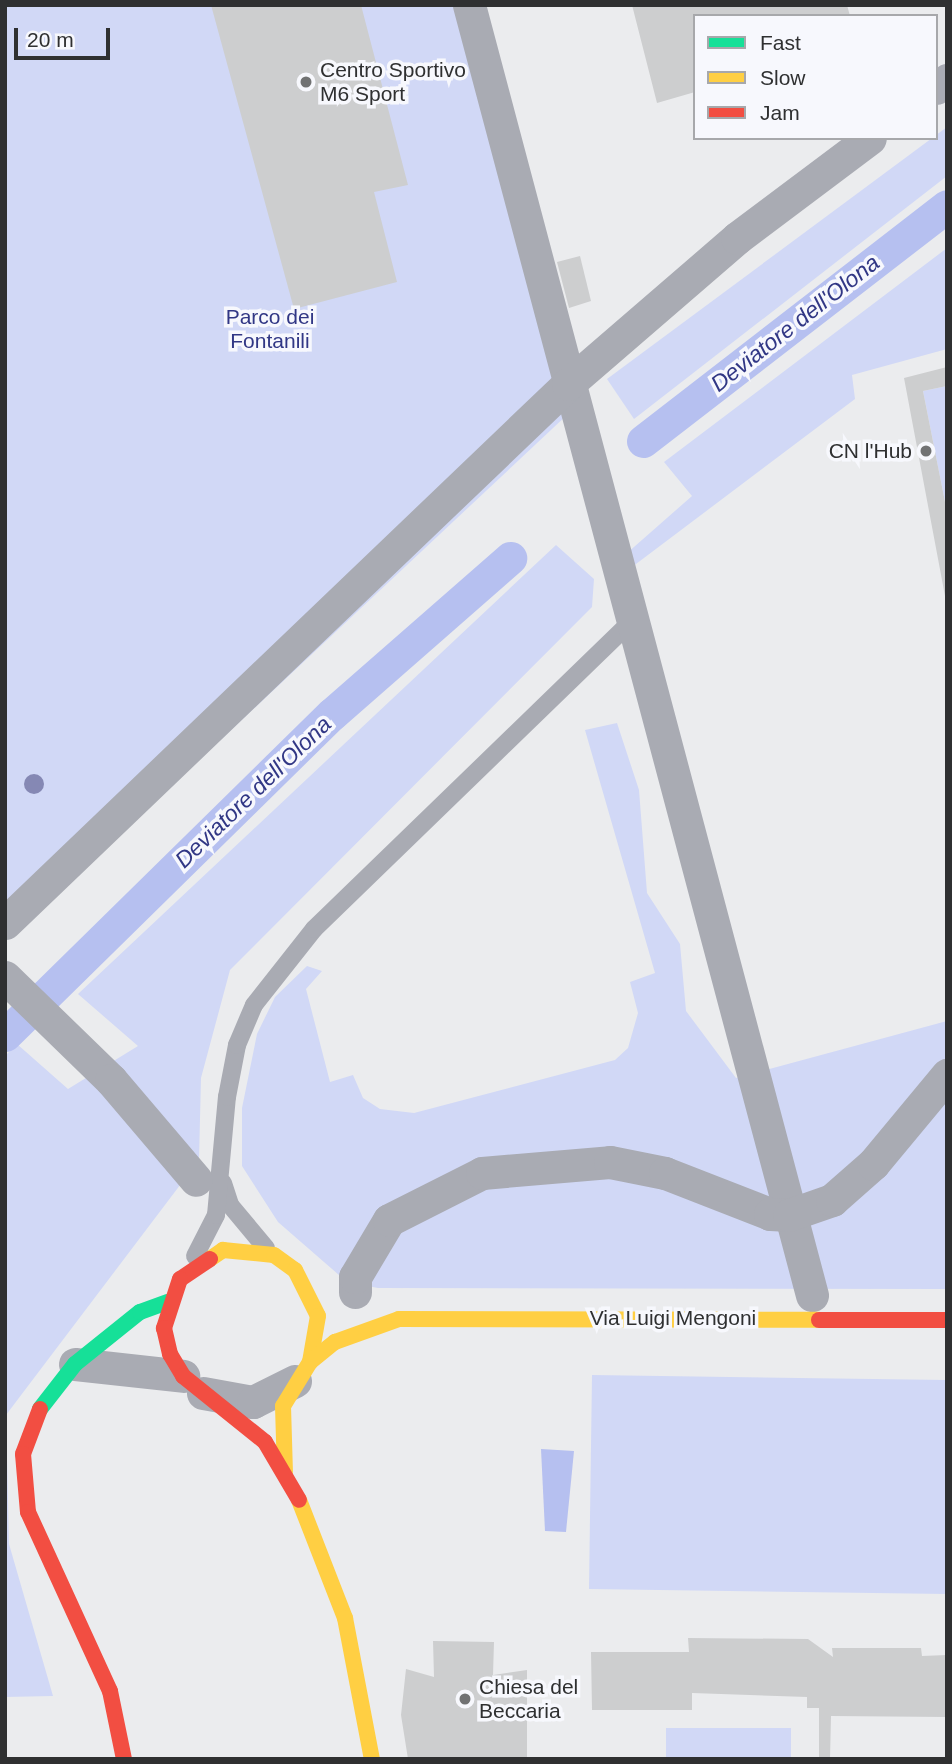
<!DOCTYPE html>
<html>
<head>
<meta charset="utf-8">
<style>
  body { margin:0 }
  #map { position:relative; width:952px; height:1764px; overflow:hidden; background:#ebecee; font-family:Helvetica,sans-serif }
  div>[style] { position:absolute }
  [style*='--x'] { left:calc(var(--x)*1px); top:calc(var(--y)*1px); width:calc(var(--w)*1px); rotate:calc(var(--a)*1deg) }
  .green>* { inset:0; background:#d1d8f6 }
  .water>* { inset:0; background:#b6c0f0 }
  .canal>* { height:33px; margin:-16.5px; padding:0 16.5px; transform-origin:16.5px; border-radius:16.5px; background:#b6c0f0 }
  .building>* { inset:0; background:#cdcecf }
  .lane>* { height:18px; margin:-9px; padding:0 9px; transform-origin:9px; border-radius:9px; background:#a9abb3 }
  .street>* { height:33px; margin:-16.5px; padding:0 16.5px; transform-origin:16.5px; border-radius:16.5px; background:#a9abb3 }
  .fast>* { height:16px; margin:-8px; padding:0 8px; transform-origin:8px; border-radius:8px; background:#16e098 }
  .slow>* { height:16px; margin:-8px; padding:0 8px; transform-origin:8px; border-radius:8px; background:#ffcf43 }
  .jam>* { height:16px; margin:-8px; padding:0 8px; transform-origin:8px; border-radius:8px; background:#f24e42 }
  .trees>* { width:20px; height:20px; margin:-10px; border-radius:50%; background:#8588b4 }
  .dots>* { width:19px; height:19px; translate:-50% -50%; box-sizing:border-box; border:4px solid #f7f8fd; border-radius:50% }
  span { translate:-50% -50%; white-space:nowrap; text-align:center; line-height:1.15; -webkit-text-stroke:7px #f7f8fd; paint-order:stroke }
  .poi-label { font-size:21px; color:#2f3031 }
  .left { translate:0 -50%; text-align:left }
  .right { translate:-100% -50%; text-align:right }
  .park-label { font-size:21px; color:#313785 }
  .street-label { font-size:21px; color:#2f3031 }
  .water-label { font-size:23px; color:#313785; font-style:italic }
  .frame { position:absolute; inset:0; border:7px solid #2f3031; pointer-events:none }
  .legend { position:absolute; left:693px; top:14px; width:245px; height:126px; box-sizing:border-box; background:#f7f8fd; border:2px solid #a7a8ab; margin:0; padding:9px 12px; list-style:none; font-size:21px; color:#2f3031 }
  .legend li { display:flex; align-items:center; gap:14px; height:35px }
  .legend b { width:35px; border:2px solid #a7a8ab }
  .scale { position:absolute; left:14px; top:28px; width:96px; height:32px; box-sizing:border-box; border:4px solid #2f3031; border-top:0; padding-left:9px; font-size:21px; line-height:24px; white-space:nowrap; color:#2f3031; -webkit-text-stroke:5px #f7f8fd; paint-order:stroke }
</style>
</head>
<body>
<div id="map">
  <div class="green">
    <div style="clip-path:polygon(5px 5px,456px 5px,568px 414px,5px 942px)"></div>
    <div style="clip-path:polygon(947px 127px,947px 176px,634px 419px,607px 379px)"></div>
    <div style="clip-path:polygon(947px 248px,947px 349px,852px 375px,855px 399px,632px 567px,626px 554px,692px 496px,664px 462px)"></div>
    <div style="clip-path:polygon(947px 386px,947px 512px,923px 391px)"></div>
    <div style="clip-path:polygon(556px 545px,594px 579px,592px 607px,230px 970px,201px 1078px,199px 1160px,6px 1415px,9px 1544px,53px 1696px,5px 1697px,5px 1056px,17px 1044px,68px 1089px,138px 1046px,78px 994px)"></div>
    <div style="clip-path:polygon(617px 723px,639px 790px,647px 893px,680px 944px,686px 1011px,736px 1078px,947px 1021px,947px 1289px,378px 1288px,347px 1282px,278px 1222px,242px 1166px,242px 1108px,257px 1034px,275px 997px,307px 966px,322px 971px,306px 989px,330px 1082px,353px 1075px,363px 1098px,380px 1109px,414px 1113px,615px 1060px,628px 1048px,638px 1013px,630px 982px,655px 973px,585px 730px)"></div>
    <div style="clip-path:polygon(592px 1375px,947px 1380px,947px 1594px,589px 1589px)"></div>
    <div style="clip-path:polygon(666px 1728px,791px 1728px,791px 1759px,666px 1759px)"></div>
  </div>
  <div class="water">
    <div style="clip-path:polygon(541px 1449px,574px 1451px,566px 1532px,545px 1531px)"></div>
  </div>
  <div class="canal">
    <div style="--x:643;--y:441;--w:384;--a:-37.7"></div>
    <div style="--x:5;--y:1035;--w:458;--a:-44.5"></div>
    <div style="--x:332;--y:714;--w:237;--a:-41.2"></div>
  </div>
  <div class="building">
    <div style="clip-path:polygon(211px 5px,361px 5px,408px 185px,374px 192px,397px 282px,294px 309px)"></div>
    <div style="clip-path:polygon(632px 5px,847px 5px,850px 16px,695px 16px,695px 92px,657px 103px)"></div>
    <div style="clip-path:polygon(580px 256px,591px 301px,569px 308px,557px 262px)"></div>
    <div style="clip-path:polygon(947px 367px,947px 386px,923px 391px,947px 512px,945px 596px,904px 378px)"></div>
    <div style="clip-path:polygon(688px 1638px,808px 1639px,833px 1657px,832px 1648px,921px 1648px,922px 1656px,947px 1655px,947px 1717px,831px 1716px,830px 1759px,819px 1759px,819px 1708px,807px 1708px,807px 1697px,692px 1693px,692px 1710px,592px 1710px,591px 1652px,689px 1652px)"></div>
    <div style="clip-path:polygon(433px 1641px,494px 1642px,493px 1675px,527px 1670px,527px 1759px,408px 1759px,401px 1715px,406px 1669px,434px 1677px)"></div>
  </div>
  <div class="lane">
    <div style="--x:223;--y:1183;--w:23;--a:72"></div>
    <div style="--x:230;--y:1205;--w:56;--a:50.1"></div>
    <div style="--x:195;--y:1256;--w:46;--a:-62.9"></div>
    <div style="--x:216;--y:1215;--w:119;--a:-84.7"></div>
    <div style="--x:227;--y:1097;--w:53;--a:-79.1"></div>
    <div style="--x:237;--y:1045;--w:43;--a:-67"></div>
    <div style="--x:254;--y:1005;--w:97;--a:-51.7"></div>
    <div style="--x:314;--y:929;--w:440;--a:-44.1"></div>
  </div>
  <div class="street">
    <div style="--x:469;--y:5;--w:1335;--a:75.11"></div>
    <div style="--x:936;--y:88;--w:14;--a:-36"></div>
    <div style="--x:5;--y:923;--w:779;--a:-43.75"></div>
    <div style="--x:568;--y:384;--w:223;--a:-40.8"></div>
    <div style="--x:737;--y:238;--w:166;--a:-36.9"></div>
    <div style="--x:5;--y:977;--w:148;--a:44.2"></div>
    <div style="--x:111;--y:1080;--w:131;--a:49.6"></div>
    <div style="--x:355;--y:1292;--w:15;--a:-90"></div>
    <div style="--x:355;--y:1277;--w:66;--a:-59.2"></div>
    <div style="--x:389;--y:1220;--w:104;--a:-26.8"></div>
    <div style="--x:482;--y:1173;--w:128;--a:-4.9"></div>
    <div style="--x:610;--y:1162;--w:56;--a:11.3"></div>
    <div style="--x:665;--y:1173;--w:113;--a:21.3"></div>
    <div style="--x:770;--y:1214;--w:19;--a:3"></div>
    <div style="--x:789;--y:1215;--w:46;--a:-19.2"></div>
    <div style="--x:832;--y:1200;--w:55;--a:-41.3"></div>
    <div style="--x:873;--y:1164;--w:116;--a:-50.3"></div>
    <div style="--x:75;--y:1364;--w:109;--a:6.3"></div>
    <div style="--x:203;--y:1393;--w:51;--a:10.2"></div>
    <div style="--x:253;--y:1402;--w:47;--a:-26.6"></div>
  </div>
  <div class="fast">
    <div style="--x:40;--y:1409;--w:57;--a:-52.1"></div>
    <div style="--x:75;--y:1364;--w:83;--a:-38.7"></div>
    <div style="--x:140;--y:1312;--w:30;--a:-20"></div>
  </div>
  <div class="slow">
    <div style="--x:210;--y:1259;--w:16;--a:-35"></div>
    <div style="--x:223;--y:1250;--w:51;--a:5.6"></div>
    <div style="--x:274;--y:1255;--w:26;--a:36"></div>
    <div style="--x:295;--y:1270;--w:51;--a:63.4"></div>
    <div style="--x:318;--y:1316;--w:47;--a:99.9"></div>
    <div style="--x:310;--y:1362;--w:52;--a:121.5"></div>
    <div style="--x:283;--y:1406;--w:66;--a:88.3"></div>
    <div style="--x:310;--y:1362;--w:32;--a:-39"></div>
    <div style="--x:335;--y:1342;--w:68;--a:-19.8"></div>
    <div style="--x:399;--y:1319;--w:420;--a:0.1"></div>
    <div style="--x:299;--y:1500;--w:127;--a:68.7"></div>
    <div style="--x:345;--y:1618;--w:144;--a:79.2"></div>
  </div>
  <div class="jam">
    <div style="--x:210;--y:1259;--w:36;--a:146"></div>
    <div style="--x:180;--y:1279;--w:52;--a:108.1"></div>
    <div style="--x:164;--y:1328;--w:27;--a:77"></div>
    <div style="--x:170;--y:1354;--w:26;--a:59"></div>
    <div style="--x:183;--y:1376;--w:105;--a:38.8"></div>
    <div style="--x:265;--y:1442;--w:67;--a:59.6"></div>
    <div style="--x:819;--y:1320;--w:128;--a:0"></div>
    <div style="--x:40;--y:1409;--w:48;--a:110.7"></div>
    <div style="--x:23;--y:1454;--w:58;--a:85.1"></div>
    <div style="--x:28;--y:1512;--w:197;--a:65.4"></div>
    <div style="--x:110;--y:1691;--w:69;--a:78.4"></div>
  </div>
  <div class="trees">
    <div style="left:34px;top:784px"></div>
  </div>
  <div class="dots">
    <div style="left:306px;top:82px;background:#717273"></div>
    <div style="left:926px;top:451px;background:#717273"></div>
    <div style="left:465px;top:1699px;background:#717273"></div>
  </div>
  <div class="poi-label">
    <span class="left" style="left:320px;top:82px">Centro Sportivo<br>M6 Sport</span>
    <span class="right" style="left:912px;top:451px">CN l'Hub</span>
    <span class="left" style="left:479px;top:1699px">Chiesa del<br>Beccaria</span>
  </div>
  <div class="park-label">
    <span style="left:270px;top:329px">Parco dei<br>Fontanili</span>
  </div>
  <div class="street-label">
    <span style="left:673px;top:1318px">Via Luigi Mengoni</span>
  </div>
  <div class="water-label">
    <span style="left:795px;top:323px;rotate:-38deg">Deviatore dell'Olona</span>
    <span style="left:253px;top:792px;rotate:-44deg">Deviatore dell'Olona</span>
  </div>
  <div class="frame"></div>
  <ul class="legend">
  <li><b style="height:9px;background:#16e098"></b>Fast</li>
  <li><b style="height:9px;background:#ffcf43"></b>Slow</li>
  <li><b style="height:9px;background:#f24e42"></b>Jam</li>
  </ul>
  <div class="scale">20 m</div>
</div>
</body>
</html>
